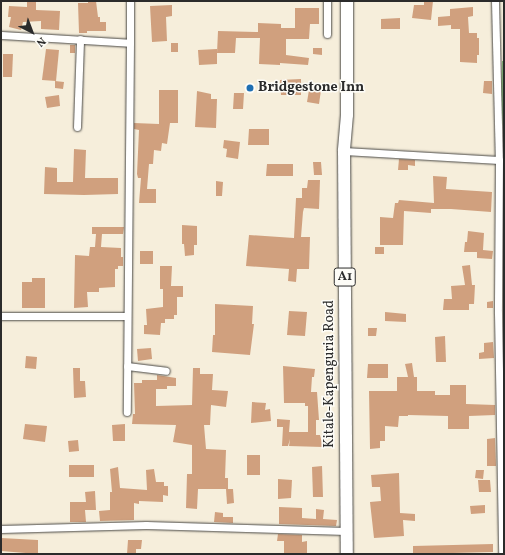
<!DOCTYPE html>
<html>
<head>
<meta charset="utf-8">
<style>
  body { margin:0 }
  #map { position:relative; width:505px; height:555px; overflow:hidden; background:#f6eedb; font-family:Vollkorn,serif }
  div>[style] { position:absolute }
  [style*='--x'] { left:calc(var(--x)*1px); top:calc(var(--y)*1px); width:calc(var(--w)*1px); rotate:calc(var(--a)*1deg) }
  .forest>* { inset:0; background:#83bb78 }
  .building>* { inset:0; background:#d0a07e }
  .roads { filter:drop-shadow(0 0 1px #494845) drop-shadow(0 0 1px #494845) }
  .street>* { height:7px; margin:-3.5px; padding:0 3.5px; transform-origin:3.5px; border-radius:3.5px; background:#fff }
  .highway>* { height:12px; margin:-6px; padding:0 6px; transform-origin:6px; border-radius:6px; background:#fff }
  .dots>* { width:11px; height:11px; translate:-50% -50%; box-sizing:border-box; border:2px solid #fdfcf7; border-radius:50% }
  span { translate:-50% -50%; white-space:nowrap; text-align:center; line-height:1.15; -webkit-text-stroke:3px #fdfcf7; paint-order:stroke }
  .shield-label span { padding:1px 3px; background:#fdfcf7; border:1px solid; border-radius:3px; -webkit-text-stroke-width:0 }
  .shield-label { font-size:13px; color:#2b2b2b; font-weight:700 }
  .poi-label { font-size:14px; color:#2b2b2b; font-weight:700 }
  .left { translate:0 -50%; text-align:left }
  .street-label { font-size:14px; color:#2b2b2b }
  .frame { position:absolute; inset:0; border:2px solid #2b2b2b; pointer-events:none }
  .north { position:absolute; left:12px; top:12px; width:40px; height:40px; -webkit-text-stroke:3px #fdfcf7; paint-order:stroke; rotate:138deg; font-size:11px; font-weight:700; line-height:16px; text-align:center; color:#2b2b2b }
  .north::after { content:''; display:block; margin:auto; width:14px; height:18px; background:#2b2b2b; clip-path:polygon(50% 0,100% 100%,50% 72%,0 100%) }
</style>
</head>
<body>
<div id="map">
  <div class="forest">
    <div style="clip-path:polygon(502px 61px,504px 61px,503px 129px,501px 95px)"></div>
  </div>
  <div class="building">
    <div style="clip-path:polygon(88px 1px,96px 1px,98px 17px,100px 17px,100px 22px,106px 22px,106px 31px,87px 31px,87px 33px,79px 33px,78px 3px,88px 3px)"></div>
    <div style="clip-path:polygon(424px 1px,433px 1px,431px 20px,412px 18px,414px 5px,424px 5px)"></div>
    <div style="clip-path:polygon(27px 2px,36px 2px,36px 10px,60px 11px,59px 30px,41px 29px,41px 21px,23px 22px,21px 30px,9px 27px,11px 17px,8px 17px,9px 6px,27px 7px)"></div>
    <div style="clip-path:polygon(172px 5px,172px 16px,166px 17px,167px 41px,152px 42px,150px 6px)"></div>
    <div style="clip-path:polygon(473px 7px,473px 16px,468px 17px,469px 33px,477px 33px,477px 38px,479px 38px,479px 55px,477px 55px,477px 63px,460px 62px,460px 29px,451px 29px,451px 25px,438px 26px,438px 17px,450px 16px,450px 9px)"></div>
    <div style="clip-path:polygon(295px 8px,319px 8px,319px 24px,310px 24px,309px 39px,286px 39px,286px 55px,309px 58px,308px 65px,280px 63px,280px 65px,259px 64px,260px 38px,236px 38px,235px 53px,217px 53px,218px 31px,258px 32px,258px 23px,281px 24px,281px 28px,295px 28px)"></div>
    <div style="clip-path:polygon(400px 18px,400px 29px,381px 29px,381px 19px)"></div>
    <div style="clip-path:polygon(171px 43px,178px 43px,178px 52px,171px 52px)"></div>
    <div style="clip-path:polygon(70px 45px,75px 45px,75px 53px,70px 53px)"></div>
    <div style="clip-path:polygon(313px 48px,322px 48px,322px 55px,313px 54px)"></div>
    <div style="clip-path:polygon(46px 49px,59px 50px,56px 81px,42px 80px)"></div>
    <div style="clip-path:polygon(217px 49px,217px 64px,199px 65px,198px 50px)"></div>
    <div style="clip-path:polygon(3px 54px,13px 54px,12px 77px,3px 77px)"></div>
    <div style="clip-path:polygon(301px 79px,301px 95px,281px 95px,280px 80px)"></div>
    <div style="clip-path:polygon(55px 81px,64px 82px,63px 89px,55px 88px)"></div>
    <div style="clip-path:polygon(484px 81px,492px 81px,492px 94px,483px 93px)"></div>
    <div style="clip-path:polygon(159px 90px,178px 90px,178px 123px,170px 123px,167px 144px,162px 143px,161px 151px,154px 150px,153px 164px,149px 164px,147px 189px,156px 189px,156px 203px,139px 203px,141px 178px,138px 178px,137px 174px,139px 130px,134px 129px,134px 123px,159px 124px)"></div>
    <div style="clip-path:polygon(309px 90px,321px 90px,319px 104px,307px 102px)"></div>
    <div style="clip-path:polygon(197px 91px,211px 94px,211px 99px,217px 99px,216px 128px,195px 127px)"></div>
    <div style="clip-path:polygon(234px 93px,244px 93px,243px 109px,233px 109px)"></div>
    <div style="clip-path:polygon(59px 95px,60px 106px,47px 108px,45px 97px)"></div>
    <div style="clip-path:polygon(249px 129px,269px 129px,269px 145px,248px 145px)"></div>
    <div style="clip-path:polygon(224px 140px,240px 142px,238px 159px,226px 157px,227px 149px,223px 148px)"></div>
    <div style="clip-path:polygon(74px 149px,86px 150px,85px 178px,118px 178px,118px 194px,84px 195px,44px 194px,45px 167px,57px 168px,57px 182px,73px 182px)"></div>
    <div style="clip-path:polygon(399px 159px,415px 160px,415px 166px,408px 165px,408px 170px,398px 170px)"></div>
    <div style="clip-path:polygon(313px 162px,321px 162px,322px 175px,314px 175px)"></div>
    <div style="clip-path:polygon(267px 164px,293px 164px,293px 176px,266px 176px)"></div>
    <div style="clip-path:polygon(433px 176px,447px 177px,446px 189px,492px 192px,491px 212px,451px 209px,431px 209px,431px 213px,404px 211px,403px 245px,380px 245px,380px 217px,393px 218px,395px 203px,398px 203px,399px 200px,434px 203px)"></div>
    <div style="clip-path:polygon(308px 180px,320px 180px,319px 209px,304px 208px,303px 212px,301px 237px,310px 237px,309px 269px,297px 269px,296px 282px,288px 281px,289px 269px,246px 266px,249px 235px,294px 238px,296px 198px,302px 198px,302px 188px,307px 188px)"></div>
    <div style="clip-path:polygon(216px 181px,223px 182px,222px 196px,216px 196px)"></div>
    <div style="clip-path:polygon(182px 225px,197px 226px,197px 245px,194px 245px,194px 255px,185px 256px,184px 244px,182px 244px)"></div>
    <div style="clip-path:polygon(92px 227px,124px 227px,123px 234px,102px 234px,101px 247px,121px 248px,121px 257px,123px 257px,123px 266px,118px 266px,118px 269px,115px 269px,115px 287px,99px 288px,99px 292px,87px 292px,88px 307px,74px 308px,75px 255px,89px 256px,90px 247px,95px 247px,96px 234px,92px 234px)"></div>
    <div style="clip-path:polygon(468px 231px,484px 233px,483px 250px,493px 251px,492px 259px,477px 258px,477px 252px,464px 252px,465px 242px,467px 242px)"></div>
    <div style="clip-path:polygon(375px 247px,384px 247px,384px 254px,375px 254px)"></div>
    <div style="clip-path:polygon(140px 251px,153px 251px,153px 264px,140px 264px)"></div>
    <div style="clip-path:polygon(470px 265px,472px 285px,475px 285px,474px 304px,469px 304px,469px 310px,443px 310px,444px 299px,452px 299px,451px 286px,465px 285px,462px 266px)"></div>
    <div style="clip-path:polygon(160px 266px,172px 266px,171px 286px,183px 286px,183px 297px,177px 297px,177px 315px,174px 315px,174px 319px,165px 319px,165px 323px,161px 323px,160px 335px,144px 334px,144px 325px,147px 325px,146px 309px,163px 307px,163px 289px,160px 289px)"></div>
    <div style="clip-path:polygon(32px 278px,45px 278px,45px 308px,22px 308px,22px 282px,32px 282px)"></div>
    <div style="clip-path:polygon(493px 301px,493px 308px,487px 308px,487px 302px)"></div>
    <div style="clip-path:polygon(215px 304px,253px 306px,252px 324px,254px 324px,250px 355px,212px 352px,213px 335px,215px 335px)"></div>
    <div style="clip-path:polygon(289px 311px,307px 312px,305px 336px,287px 335px)"></div>
    <div style="clip-path:polygon(385px 312px,406px 314px,406px 322px,385px 321px)"></div>
    <div style="clip-path:polygon(368px 328px,377px 328px,376px 336px,368px 336px)"></div>
    <div style="clip-path:polygon(445px 336px,446px 362px,436px 362px,435px 337px)"></div>
    <div style="clip-path:polygon(493px 342px,494px 358px,479px 359px,479px 353px,484px 352px,484px 343px)"></div>
    <div style="clip-path:polygon(151px 348px,152px 359px,138px 361px,137px 349px)"></div>
    <div style="clip-path:polygon(26px 356px,37px 357px,36px 369px,25px 368px)"></div>
    <div style="clip-path:polygon(412px 363px,414px 377px,417px 377px,417px 391px,435px 391px,435px 395px,450px 395px,450px 385px,466px 385px,466px 404px,495px 405px,495px 415px,469px 416px,469px 429px,448px 429px,448px 416px,408px 415px,408px 416px,399px 416px,398px 427px,385px 426px,385px 441px,380px 441px,380px 448px,370px 449px,369px 391px,397px 391px,397px 377px,408px 377px,405px 364px)"></div>
    <div style="clip-path:polygon(368px 364px,388px 364px,388px 378px,367px 378px)"></div>
    <div style="clip-path:polygon(283px 366px,315px 369px,314px 377px,312px 377px,311px 392px,317px 392px,319px 420px,316px 420px,316px 435px,320px 435px,323px 447px,289px 446px,290px 439px,288px 446px,282px 446px,283px 427px,277px 427px,277px 419px,290px 420px,289px 432px,308px 432px,308px 406px,305px 406px,305px 403px,284px 403px)"></div>
    <div style="clip-path:polygon(73px 368px,80px 368px,80px 381px,85px 381px,86px 397px,74px 398px)"></div>
    <div style="clip-path:polygon(193px 368px,200px 368px,200px 374px,213px 374px,212px 390px,228px 391px,226px 407px,211px 405px,210px 425px,204px 425px,206px 449px,226px 450px,225px 478px,228px 478px,228px 489px,198px 489px,197px 509px,186px 508px,187px 474px,192px 474px,192px 445px,173px 442px,176px 425px,132px 424px,133px 414px,135px 414px,134px 383px,142px 383px,142px 380px,157px 380px,157px 375px,176px 378px,176px 386px,167px 386px,167px 389px,156px 389px,156px 406px,192px 405px)"></div>
    <div style="clip-path:polygon(252px 402px,266px 403px,265px 410px,270px 409px,271px 421px,251px 423px)"></div>
    <div style="clip-path:polygon(25px 424px,47px 426px,45px 442px,23px 439px)"></div>
    <div style="clip-path:polygon(125px 424px,125px 441px,113px 441px,112px 425px)"></div>
    <div style="clip-path:polygon(495px 438px,496px 466px,487px 466px,487px 439px)"></div>
    <div style="clip-path:polygon(78px 440px,79px 451px,69px 452px,68px 441px)"></div>
    <div style="clip-path:polygon(247px 455px,260px 455px,260px 475px,247px 475px)"></div>
    <div style="clip-path:polygon(69px 465px,94px 465px,94px 477px,69px 477px)"></div>
    <div style="clip-path:polygon(322px 466px,323px 497px,313px 497px,312px 467px)"></div>
    <div style="clip-path:polygon(118px 467px,120px 488px,147px 490px,146px 470px,154px 469px,156px 482px,164px 482px,164px 486px,168px 486px,168px 496px,163px 495px,163px 502px,139px 501px,139px 504px,134px 503px,134px 520px,100px 521px,99px 511px,110px 510px,110px 492px,112px 492px,110px 469px)"></div>
    <div style="clip-path:polygon(476px 470px,484px 470px,483px 479px,475px 478px)"></div>
    <div style="clip-path:polygon(399px 473px,400px 513px,415px 514px,415px 521px,403px 520px,404px 536px,374px 538px,370px 502px,381px 501px,380px 487px,372px 487px,371px 475px)"></div>
    <div style="clip-path:polygon(278px 479px,292px 480px,291px 498px,278px 499px)"></div>
    <div style="clip-path:polygon(478px 480px,490px 480px,491px 492px,479px 492px)"></div>
    <div style="clip-path:polygon(226px 489px,233px 489px,234px 503px,227px 504px)"></div>
    <div style="clip-path:polygon(95px 491px,96px 510px,85px 510px,86px 522px,70px 522px,70px 502px,86px 502px,85px 492px)"></div>
    <div style="clip-path:polygon(485px 505px,485px 513px,471px 514px,470px 506px)"></div>
    <div style="clip-path:polygon(279px 507px,302px 508px,302px 518px,316px 519px,316px 509px,324px 510px,323px 519px,337px 520px,336px 526px,279px 524px)"></div>
    <div style="clip-path:polygon(215px 512px,223px 513px,223px 517px,233px 517px,233px 523px,214px 522px)"></div>
    <div style="clip-path:polygon(278px 534px,302px 535px,302px 542px,307px 541px,307px 554px,284px 554px,284px 541px,277px 541px)"></div>
    <div style="clip-path:polygon(1px 538px,38px 540px,38px 554px,1px 551px)"></div>
    <div style="clip-path:polygon(128px 540px,142px 540px,141px 549px,136px 549px,136px 554px,127px 554px)"></div>
    <div style="clip-path:polygon(493px 544px,493px 552px,413px 554px,413px 546px)"></div>
  </div>
  <div class="roads">
    <div class="street">
      <div style="--x:327;--y:1;--w:33;--a:90"></div>
      <div style="--x:495;--y:1;--w:159;--a:88.6"></div>
      <div style="--x:1;--y:35;--w:129;--a:3.5"></div>
      <div style="--x:130;--y:43;--w:369;--a:90.5"></div>
      <div style="--x:130;--y:43;--w:42;--a:-90"></div>
      <div style="--x:77;--y:127;--w:88;--a:-88"></div>
      <div style="--x:344;--y:151;--w:155;--a:3.3"></div>
      <div style="--x:499;--y:160;--w:153;--a:90.4"></div>
      <div style="--x:498;--y:313;--w:241;--a:89"></div>
      <div style="--x:1;--y:316;--w:126;--a:0"></div>
      <div style="--x:127;--y:366;--w:39;--a:7"></div>
      <div style="--x:1;--y:529;--w:145;--a:-1.6"></div>
      <div style="--x:146;--y:525;--w:200;--a:1.7"></div>
    </div>
    <div class="highway">
      <div style="--x:347;--y:1;--w:114;--a:90"></div>
      <div style="--x:347;--y:115;--w:36;--a:95"></div>
      <div style="--x:344;--y:151;--w:403;--a:89.6"></div>
    </div>
  </div>
  <div class="dots">
    <div style="left:250px;top:88px;background:#1f6fb2"></div>
  </div>
  <div class="shield-label">
    <span style="left:345px;top:277px">A1</span>
  </div>
  <div class="poi-label">
    <span class="left" style="left:258px;top:88px">Bridgestone Inn</span>
  </div>
  <div class="street-label">
    <span style="left:330px;top:374px;rotate:-90deg">Kitale-Kapenguria Road</span>
  </div>
  <div class="frame"></div>
  <div class="north">N</div>
</div>
</body>
</html>
